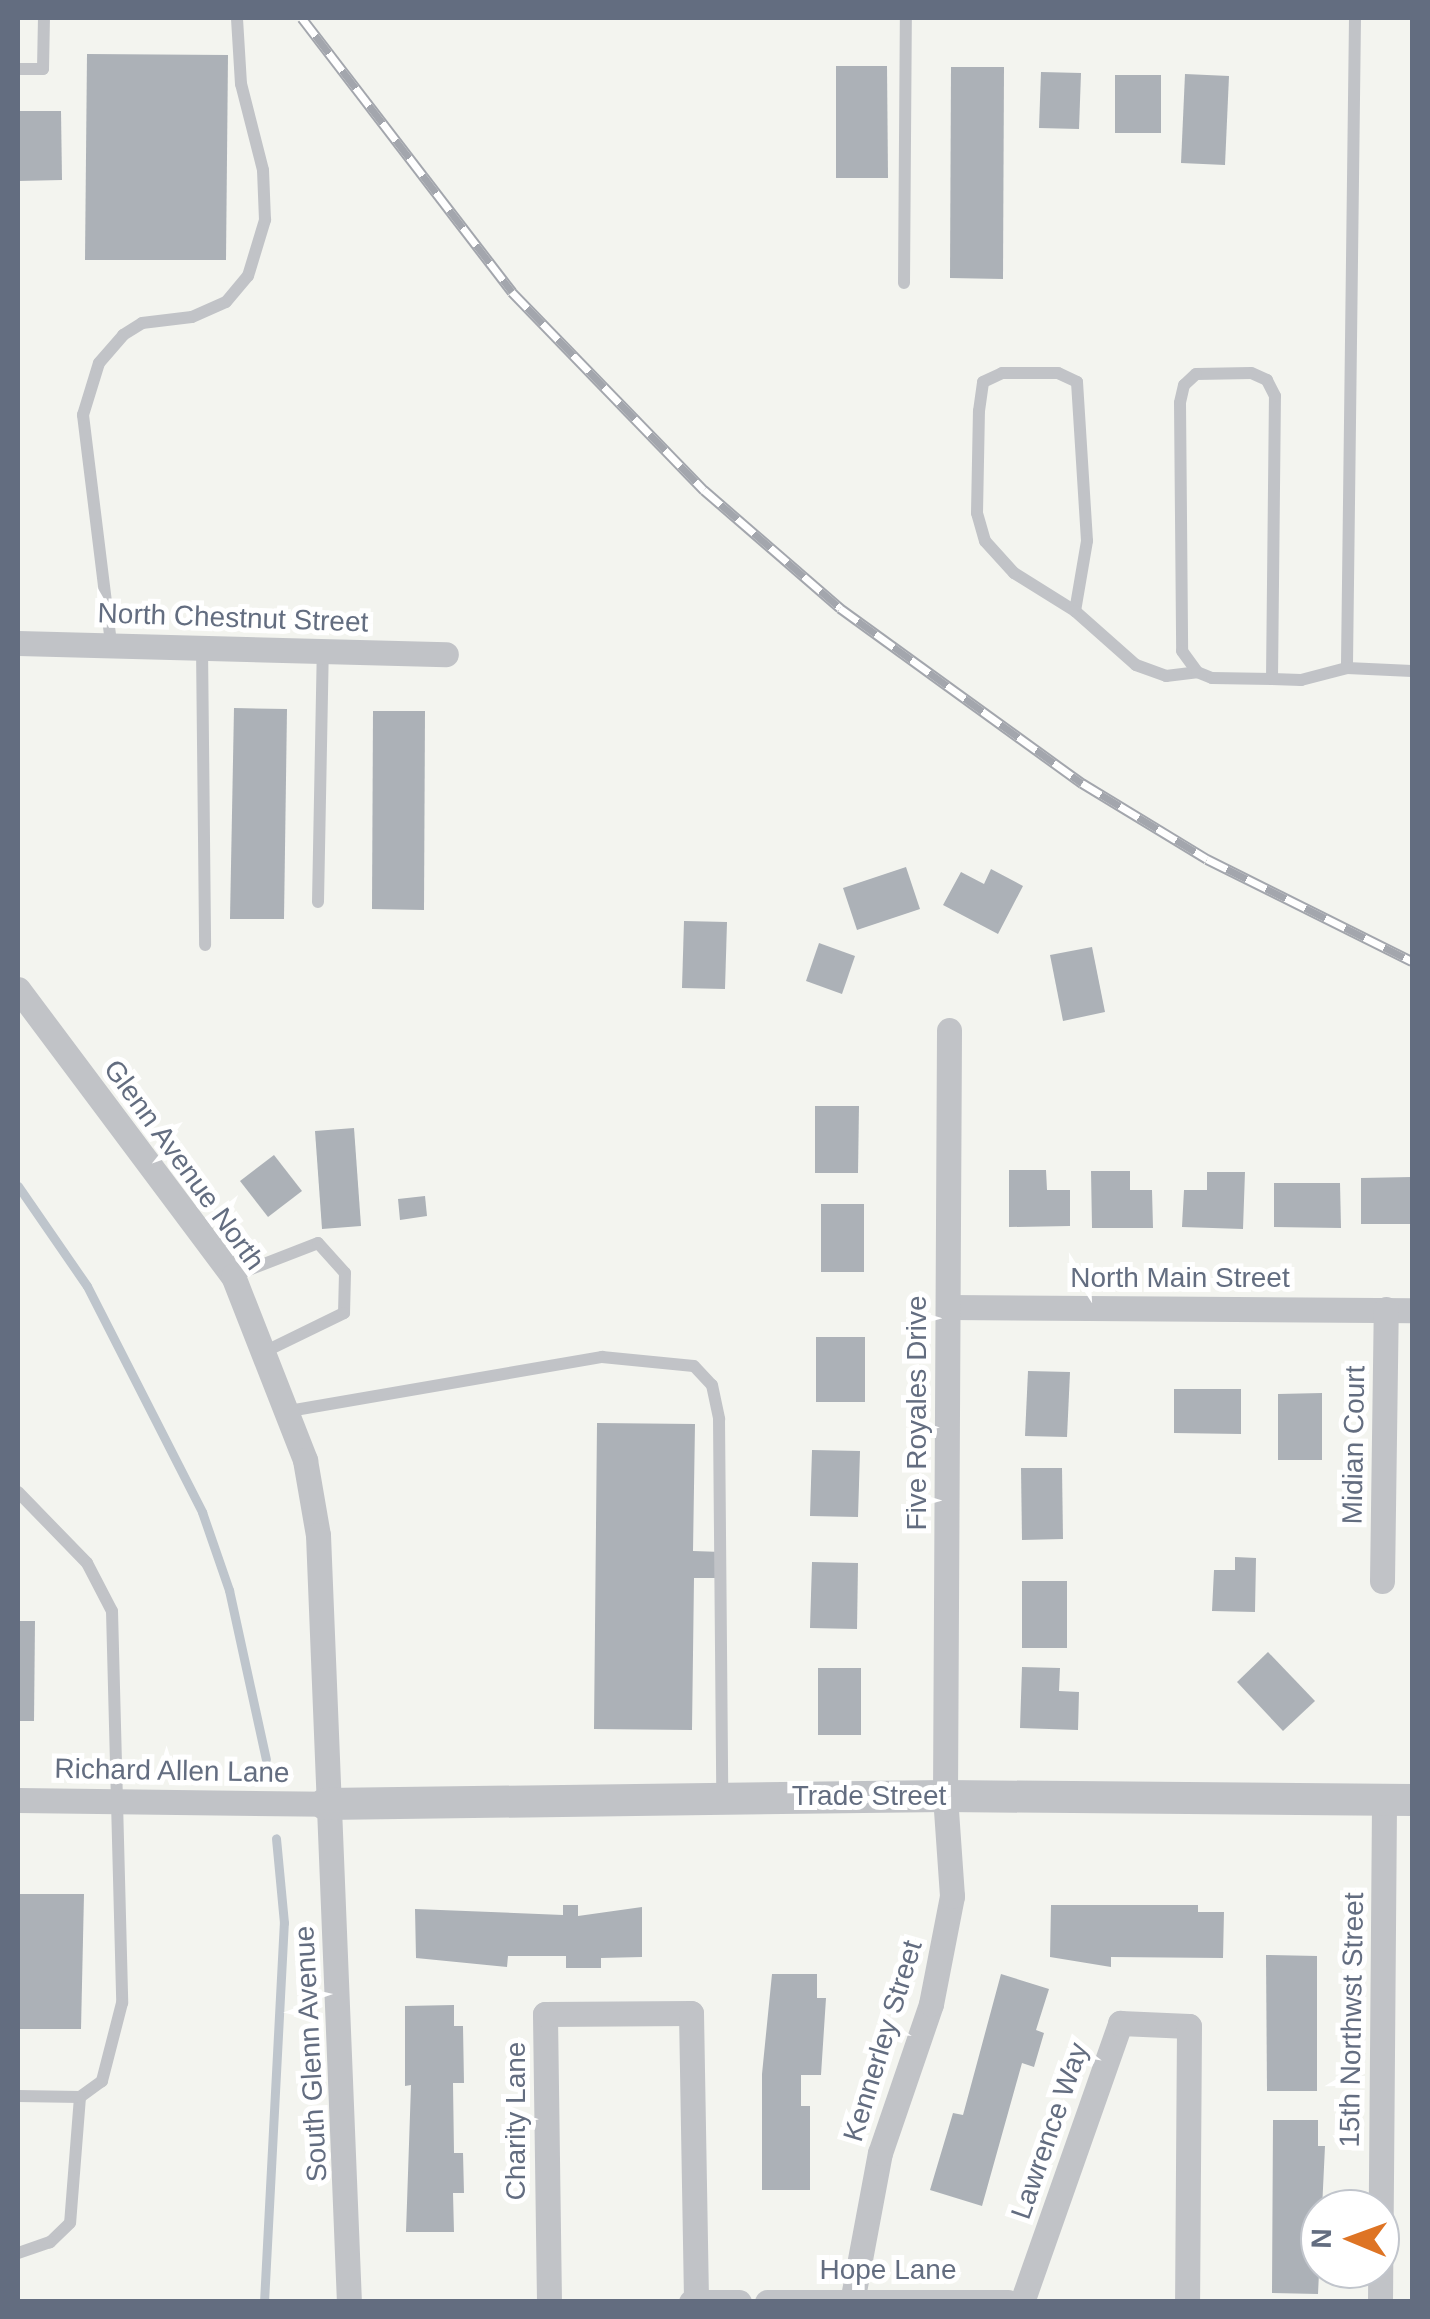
<!DOCTYPE html>
<html>
<head>
<meta charset="utf-8">
<style>
  body { margin:0 }
  #map { position:relative; width:1430px; height:2319px; overflow:hidden; background:#f3f4ef; font-family:Arial,sans-serif }
  div>[style] { position:absolute }
  [style*='--x'] { left:calc(var(--x)*1px); top:calc(var(--y)*1px); width:calc(var(--w)*1px); rotate:calc(var(--a)*1deg) }
  .stream>* { height:9px; margin:-4.5px; padding:0 4.5px; transform-origin:4.5px; border-radius:4.5px; background:#bec5cc }
  .building>* { inset:0; background:#acb1b7 }
  .service>* { height:12px; margin:-6px; padding:0 6px; transform-origin:6px; border-radius:6px; background:#c1c3c7 }
  .minor>* { height:25px; margin:-12.5px; padding:0 12.5px; transform-origin:12.5px; border-radius:12.5px; background:#c1c3c7 }
  .tertiary>* { height:32px; margin:-16px; padding:0 16px; transform-origin:16px; border-radius:16px; background:#c1c3c7 }
  .rail>* { height:11px; margin-top:-5.5px; transform-origin:0; background:repeating-linear-gradient(90deg,#fff 0 22px,#a3a6ad 0 44px); box-sizing:border-box; border-block:2px solid #a3a6ad }
  span { translate:-50% -50%; white-space:nowrap; text-align:center; line-height:1.15; -webkit-text-stroke:10px #fff; paint-order:stroke }
  .street-label { font-size:28px; color:#636d80 }
  .frame { position:absolute; inset:0; border:20px solid #636d80; pointer-events:none }
  .north { position:absolute; left:1300px; top:2189px; width:100px; height:100px; box-sizing:border-box; background:#fff; border:2px solid #c1c5cc; border-radius:50%; rotate:271deg; font-size:28px; font-weight:700; line-height:40px; text-align:center; color:#636d80 }
  .north::after { content:''; display:block; margin:auto; width:35px; height:45px; background:#de7424; clip-path:polygon(50% 0,100% 100%,50% 72%,0 100%) }
</style>
</head>
<body>
<div id="map">
  <div class="stream">
    <div style="--x:18;--y:1186;--w:121;--a:55.4"></div>
    <div style="--x:87;--y:1286;--w:254;--a:63"></div>
    <div style="--x:202;--y:1512;--w:83;--a:70.9"></div>
    <div style="--x:229;--y:1590;--w:173;--a:77.7"></div>
    <div style="--x:264;--y:2302;--w:380;--a:-87"></div>
    <div style="--x:284;--y:1923;--w:85;--a:-95.4"></div>
  </div>
  <div class="building">
    <div style="clip-path:polygon(87px 54px,228px 55px,226px 260px,85px 260px)"></div>
    <div style="clip-path:polygon(836px 66px,887px 66px,888px 178px,836px 178px)"></div>
    <div style="clip-path:polygon(951px 67px,1004px 67px,1003px 279px,950px 278px)"></div>
    <div style="clip-path:polygon(1041px 72px,1081px 73px,1079px 129px,1039px 128px)"></div>
    <div style="clip-path:polygon(1185px 74px,1229px 76px,1225px 165px,1181px 163px)"></div>
    <div style="clip-path:polygon(1115px 75px,1161px 75px,1161px 133px,1115px 133px)"></div>
    <div style="clip-path:polygon(18px 111px,61px 111px,62px 180px,18px 181px)"></div>
    <div style="clip-path:polygon(234px 708px,287px 709px,284px 919px,230px 919px)"></div>
    <div style="clip-path:polygon(373px 711px,425px 711px,424px 910px,372px 909px)"></div>
    <div style="clip-path:polygon(906px 867px,920px 909px,857px 930px,843px 888px)"></div>
    <div style="clip-path:polygon(991px 869px,1023px 886px,998px 934px,943px 905px,961px 872px,984px 884px)"></div>
    <div style="clip-path:polygon(684px 921px,727px 922px,725px 989px,682px 988px)"></div>
    <div style="clip-path:polygon(819px 943px,855px 956px,842px 994px,806px 981px)"></div>
    <div style="clip-path:polygon(1092px 947px,1105px 1012px,1063px 1021px,1050px 955px)"></div>
    <div style="clip-path:polygon(815px 1106px,859px 1106px,858px 1173px,815px 1173px)"></div>
    <div style="clip-path:polygon(354px 1128px,361px 1226px,322px 1229px,315px 1131px)"></div>
    <div style="clip-path:polygon(274px 1155px,302px 1191px,268px 1217px,240px 1181px)"></div>
    <div style="clip-path:polygon(1009px 1170px,1046px 1170px,1047px 1190px,1070px 1190px,1070px 1226px,1009px 1227px)"></div>
    <div style="clip-path:polygon(1091px 1171px,1130px 1171px,1130px 1190px,1152px 1190px,1153px 1228px,1092px 1228px)"></div>
    <div style="clip-path:polygon(1207px 1172px,1245px 1172px,1243px 1229px,1182px 1227px,1184px 1190px,1207px 1190px)"></div>
    <div style="clip-path:polygon(1412px 1177px,1412px 1224px,1361px 1224px,1361px 1178px)"></div>
    <div style="clip-path:polygon(1274px 1183px,1340px 1183px,1341px 1228px,1274px 1227px)"></div>
    <div style="clip-path:polygon(425px 1196px,427px 1216px,400px 1220px,398px 1199px)"></div>
    <div style="clip-path:polygon(821px 1204px,864px 1204px,864px 1272px,821px 1272px)"></div>
    <div style="clip-path:polygon(816px 1337px,865px 1337px,865px 1402px,816px 1402px)"></div>
    <div style="clip-path:polygon(1028px 1371px,1070px 1372px,1067px 1437px,1025px 1436px)"></div>
    <div style="clip-path:polygon(1174px 1389px,1241px 1389px,1241px 1434px,1174px 1433px)"></div>
    <div style="clip-path:polygon(1322px 1393px,1322px 1460px,1278px 1460px,1278px 1394px)"></div>
    <div style="clip-path:polygon(597px 1423px,695px 1424px,693px 1551px,722px 1552px,721px 1578px,694px 1578px,692px 1730px,594px 1729px)"></div>
    <div style="clip-path:polygon(812px 1450px,860px 1451px,858px 1517px,810px 1516px)"></div>
    <div style="clip-path:polygon(1021px 1468px,1062px 1468px,1063px 1539px,1022px 1540px)"></div>
    <div style="clip-path:polygon(1235px 1557px,1256px 1558px,1255px 1612px,1212px 1611px,1214px 1570px,1235px 1570px)"></div>
    <div style="clip-path:polygon(812px 1562px,858px 1563px,857px 1629px,810px 1628px)"></div>
    <div style="clip-path:polygon(1022px 1581px,1067px 1581px,1067px 1648px,1022px 1648px)"></div>
    <div style="clip-path:polygon(18px 1621px,35px 1621px,34px 1721px,18px 1721px)"></div>
    <div style="clip-path:polygon(1268px 1652px,1315px 1701px,1283px 1731px,1237px 1682px)"></div>
    <div style="clip-path:polygon(1022px 1667px,1060px 1668px,1059px 1691px,1079px 1692px,1078px 1730px,1020px 1728px)"></div>
    <div style="clip-path:polygon(818px 1668px,861px 1668px,861px 1735px,818px 1735px)"></div>
    <div style="clip-path:polygon(18px 1894px,84px 1894px,81px 2029px,18px 2029px)"></div>
    <div style="clip-path:polygon(563px 1905px,578px 1905px,578px 1916px,642px 1907px,642px 1957px,601px 1958px,601px 1968px,566px 1968px,566px 1956px,508px 1956px,507px 1967px,416px 1958px,415px 1909px,563px 1915px)"></div>
    <div style="clip-path:polygon(1051px 1905px,1198px 1905px,1198px 1912px,1224px 1912px,1223px 1958px,1111px 1957px,1111px 1967px,1050px 1957px)"></div>
    <div style="clip-path:polygon(1266px 1955px,1317px 1956px,1317px 2091px,1267px 2091px)"></div>
    <div style="clip-path:polygon(772px 1974px,817px 1974px,817px 1998px,826px 1998px,821px 2075px,801px 2075px,801px 2106px,810px 2106px,810px 2190px,762px 2190px,762px 2074px)"></div>
    <div style="clip-path:polygon(1001px 1974px,1049px 1989px,1036px 2030px,1044px 2033px,1034px 2067px,1022px 2063px,982px 2206px,930px 2190px,953px 2113px,963px 2115px)"></div>
    <div style="clip-path:polygon(454px 2005px,454px 2026px,463px 2026px,464px 2083px,453px 2083px,454px 2153px,463px 2153px,464px 2193px,453px 2193px,454px 2232px,406px 2232px,411px 2085px,405px 2086px,405px 2006px)"></div>
    <div style="clip-path:polygon(1273px 2120px,1318px 2120px,1318px 2146px,1325px 2146px,1318px 2294px,1272px 2293px)"></div>
  </div>
  <div class="service">
    <div style="--x:1355;--y:18;--w:650;--a:90.71"></div>
    <div style="--x:1347;--y:668;--w:65;--a:2.6"></div>
    <div style="--x:18;--y:69;--w:25;--a:0"></div>
    <div style="--x:43;--y:69;--w:51;--a:-88.9"></div>
    <div style="--x:904;--y:283;--w:265;--a:-89.6"></div>
    <div style="--x:1075;--y:611;--w:72;--a:-148.1"></div>
    <div style="--x:1014;--y:573;--w:43;--a:-132.2"></div>
    <div style="--x:985;--y:541;--w:29;--a:-106"></div>
    <div style="--x:977;--y:513;--w:102;--a:-88.9"></div>
    <div style="--x:979;--y:411;--w:29;--a:-82"></div>
    <div style="--x:983;--y:382;--w:21;--a:-25"></div>
    <div style="--x:1002;--y:373;--w:56;--a:0"></div>
    <div style="--x:1058;--y:373;--w:21;--a:25"></div>
    <div style="--x:1077;--y:382;--w:159;--a:86.4"></div>
    <div style="--x:1087;--y:541;--w:71;--a:99.7"></div>
    <div style="--x:1075;--y:611;--w:81;--a:41.5"></div>
    <div style="--x:1136;--y:665;--w:32;--a:20"></div>
    <div style="--x:1166;--y:676;--w:31;--a:-7"></div>
    <div style="--x:111;--y:643;--w:230;--a:-97"></div>
    <div style="--x:83;--y:415;--w:54;--a:-72.9"></div>
    <div style="--x:99;--y:363;--w:37;--a:-49"></div>
    <div style="--x:123;--y:335;--w:22;--a:-32"></div>
    <div style="--x:142;--y:323;--w:50;--a:-6.8"></div>
    <div style="--x:192;--y:317;--w:37;--a:-24"></div>
    <div style="--x:226;--y:302;--w:34;--a:-50"></div>
    <div style="--x:248;--y:276;--w:59;--a:-73.1"></div>
    <div style="--x:265;--y:220;--w:50;--a:-92.3"></div>
    <div style="--x:263;--y:170;--w:89;--a:-104.3"></div>
    <div style="--x:241;--y:84;--w:66;--a:-93.5"></div>
    <div style="--x:202;--y:647;--w:298;--a:89.4"></div>
    <div style="--x:1272;--y:679;--w:283;--a:-89.4"></div>
    <div style="--x:1275;--y:396;--w:18;--a:-117"></div>
    <div style="--x:1267;--y:380;--w:17;--a:-156"></div>
    <div style="--x:1251;--y:373;--w:55;--a:179"></div>
    <div style="--x:1196;--y:374;--w:16;--a:137"></div>
    <div style="--x:1184;--y:385;--w:18;--a:103"></div>
    <div style="--x:1180;--y:403;--w:248;--a:89.5"></div>
    <div style="--x:1182;--y:651;--w:26;--a:54"></div>
    <div style="--x:1197;--y:672;--w:16;--a:22"></div>
    <div style="--x:1212;--y:678;--w:60;--a:1"></div>
    <div style="--x:1272;--y:679;--w:29;--a:2"></div>
    <div style="--x:1301;--y:680;--w:48;--a:-14.6"></div>
    <div style="--x:318;--y:902;--w:251;--a:-88.9"></div>
    <div style="--x:233;--y:1276;--w:91;--a:-21.2"></div>
    <div style="--x:318;--y:1243;--w:40;--a:48"></div>
    <div style="--x:345;--y:1273;--w:40;--a:91.4"></div>
    <div style="--x:344;--y:1313;--w:87;--a:154"></div>
    <div style="--x:289;--y:1411;--w:318;--a:-9.8"></div>
    <div style="--x:602;--y:1357;--w:92;--a:5.6"></div>
    <div style="--x:694;--y:1366;--w:26;--a:47"></div>
    <div style="--x:712;--y:1385;--w:35;--a:78"></div>
    <div style="--x:719;--y:1419;--w:378;--a:89.5"></div>
    <div style="--x:18;--y:1492;--w:99;--a:45.8"></div>
    <div style="--x:87;--y:1563;--w:54;--a:62.5"></div>
    <div style="--x:112;--y:1611;--w:392;--a:88.5"></div>
    <div style="--x:122;--y:2003;--w:81;--a:104.4"></div>
    <div style="--x:102;--y:2081;--w:27;--a:144"></div>
    <div style="--x:80;--y:2097;--w:126;--a:94.5"></div>
    <div style="--x:70;--y:2223;--w:28;--a:136"></div>
    <div style="--x:50;--y:2242;--w:34;--a:161"></div>
    <div style="--x:18;--y:2096;--w:62;--a:0.9"></div>
  </div>
  <div class="minor">
    <div style="--x:18;--y:643;--w:428;--a:1.5"></div>
    <div style="--x:18;--y:989;--w:359;--a:53.2"></div>
    <div style="--x:233;--y:1276;--w:198;--a:68.6"></div>
    <div style="--x:305;--y:1460;--w:76;--a:80.2"></div>
    <div style="--x:318;--y:1535;--w:768;--a:87.69"></div>
    <div style="--x:948;--y:1307;--w:464;--a:0.4"></div>
    <div style="--x:1382;--y:1581;--w:272;--a:-89.2"></div>
    <div style="--x:18;--y:1800;--w:307;--a:0.7"></div>
    <div style="--x:549;--y:2302;--w:288;--a:-90.8"></div>
    <div style="--x:545;--y:2014;--w:146;--a:-0.4"></div>
    <div style="--x:691;--y:2013;--w:288;--a:89"></div>
    <div style="--x:691;--y:2302;--w:48;--a:0"></div>
    <div style="--x:767;--y:2302;--w:241;--a:0"></div>
    <div style="--x:852;--y:2302;--w:152;--a:-79.4"></div>
    <div style="--x:880;--y:2153;--w:157;--a:-71.1"></div>
    <div style="--x:931;--y:2004;--w:110;--a:-79"></div>
    <div style="--x:952;--y:1896;--w:100;--a:-94"></div>
    <div style="--x:945;--y:1796;--w:766;--a:-89.7"></div>
    <div style="--x:1022;--y:2302;--w:296;--a:-70.6"></div>
    <div style="--x:1120;--y:2023;--w:69;--a:2.5"></div>
    <div style="--x:1189;--y:2026;--w:276;--a:90.4"></div>
    <div style="--x:1380;--y:2302;--w:502;--a:-89.54"></div>
  </div>
  <div class="tertiary">
    <div style="--x:325;--y:1804;--w:620;--a:-0.74"></div>
    <div style="--x:945;--y:1796;--w:467;--a:0.5"></div>
  </div>
  <div class="rail">
    <div style="--x:302;--y:18;--w:345;--a:52.5"></div>
    <div style="--x:512;--y:292;--w:276;--a:45.9"></div>
    <div style="--x:704;--y:490;--w:180;--a:40.9"></div>
    <div style="--x:840;--y:608;--w:299;--a:35.9"></div>
    <div style="--x:1082;--y:783;--w:146;--a:31.3"></div>
    <div style="--x:1207;--y:859;--w:229;--a:26.5"></div>
  </div>
  <div class="street-label">
    <span style="left:233px;top:618px;rotate:2deg">North Chestnut Street</span>
    <span style="left:184px;top:1165px;rotate:54deg">Glenn Avenue North</span>
    <span style="left:1180px;top:1278px">North Main Street</span>
    <span style="left:917px;top:1413px;rotate:-90deg">Five Royales Drive</span>
    <span style="left:1354px;top:1445px;rotate:-89deg">Midian Court</span>
    <span style="left:172px;top:1771px;rotate:1deg">Richard Allen Lane</span>
    <span style="left:869px;top:1796px">Trade Street</span>
    <span style="left:1352px;top:2020px;rotate:-89deg">15th Northwst Street</span>
    <span style="left:883px;top:2041px;rotate:-73deg">Kennerley Street</span>
    <span style="left:311px;top:2054px;rotate:-93deg">South Glenn Avenue</span>
    <span style="left:516px;top:2121px;rotate:-90deg">Charity Lane</span>
    <span style="left:1050px;top:2131px;rotate:-71deg">Lawrence Way</span>
    <span style="left:888px;top:2270px">Hope Lane</span>
  </div>
  <div class="frame"></div>
  <div class="north">N</div>
</div>
</body>
</html>
